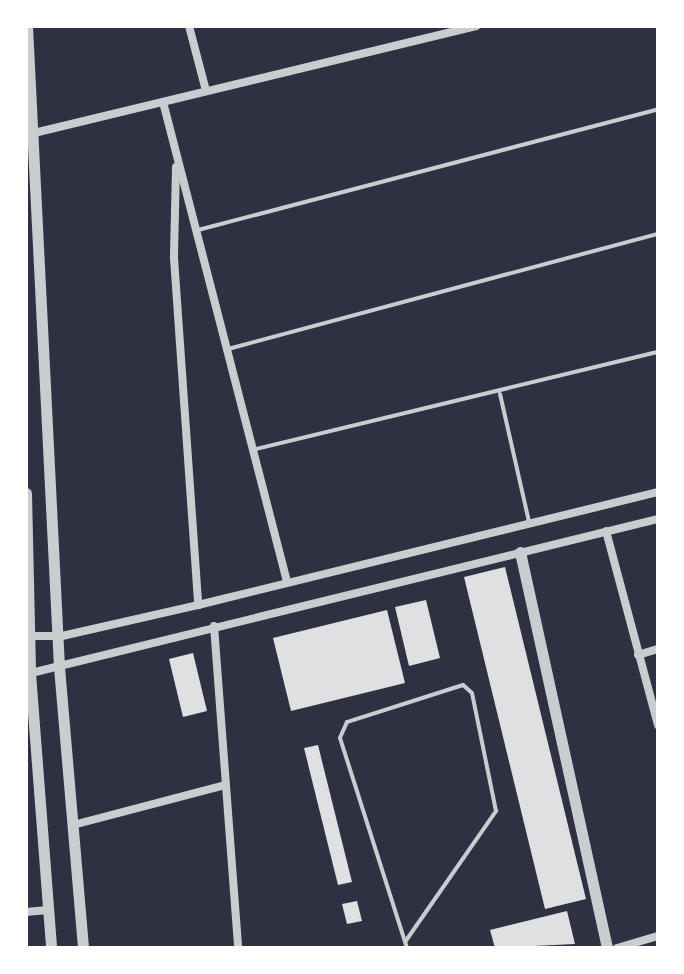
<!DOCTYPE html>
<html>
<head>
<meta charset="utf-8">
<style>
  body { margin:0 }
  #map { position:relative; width:684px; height:974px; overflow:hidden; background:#2d3142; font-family:Literata,serif }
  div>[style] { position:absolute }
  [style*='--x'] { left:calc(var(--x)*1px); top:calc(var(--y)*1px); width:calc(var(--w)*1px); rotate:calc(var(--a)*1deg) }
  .building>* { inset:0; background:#e0e0e3 }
  .service>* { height:4px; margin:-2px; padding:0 2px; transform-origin:2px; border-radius:2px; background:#caccd0 }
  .minor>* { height:8px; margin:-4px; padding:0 4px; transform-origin:4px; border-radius:4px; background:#caccd0 }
  .tertiary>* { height:11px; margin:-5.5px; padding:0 5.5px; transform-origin:5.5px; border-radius:5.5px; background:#caccd0 }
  span { translate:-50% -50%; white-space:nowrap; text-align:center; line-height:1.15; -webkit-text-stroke:8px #fff; paint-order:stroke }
  .frame { position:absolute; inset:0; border:28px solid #fff; pointer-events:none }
</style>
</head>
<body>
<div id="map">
  <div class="building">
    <div style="clip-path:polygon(505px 567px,586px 899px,545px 909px,464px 577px)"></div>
    <div style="clip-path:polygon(426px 600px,440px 658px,409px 666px,395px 607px)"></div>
    <div style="clip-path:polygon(387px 610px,405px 683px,291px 711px,273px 638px)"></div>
    <div style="clip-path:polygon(193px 653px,207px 711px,183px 717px,169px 659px)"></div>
    <div style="clip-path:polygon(318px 745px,352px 882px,338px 885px,304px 748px)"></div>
    <div style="clip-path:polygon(357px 901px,362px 921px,347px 924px,342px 904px)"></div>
    <div style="clip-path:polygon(567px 911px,575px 944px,495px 948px,490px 930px)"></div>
  </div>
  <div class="service">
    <div style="--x:198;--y:230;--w:476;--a:-14.7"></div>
    <div style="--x:228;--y:349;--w:445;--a:-15"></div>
    <div style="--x:500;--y:394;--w:131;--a:77.2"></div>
    <div style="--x:252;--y:450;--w:418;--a:-13.6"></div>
    <div style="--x:405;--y:942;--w:160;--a:-55.2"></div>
    <div style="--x:496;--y:811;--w:120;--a:-101.5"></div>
    <div style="--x:472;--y:693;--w:12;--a:-138"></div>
    <div style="--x:463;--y:685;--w:122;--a:162.3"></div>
    <div style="--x:347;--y:722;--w:17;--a:114"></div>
    <div style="--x:340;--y:738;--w:220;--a:72.3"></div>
  </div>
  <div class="minor">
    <div style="--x:189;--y:26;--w:67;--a:75.3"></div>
    <div style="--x:163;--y:102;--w:495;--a:75.5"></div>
    <div style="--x:34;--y:133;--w:455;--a:-13.6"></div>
    <div style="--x:176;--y:167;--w:91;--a:91.3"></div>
    <div style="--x:174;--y:258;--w:348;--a:86"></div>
    <div style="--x:606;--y:531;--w:201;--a:75"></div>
    <div style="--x:214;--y:626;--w:323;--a:85.7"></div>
    <div style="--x:26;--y:636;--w:36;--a:0"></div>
    <div style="--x:62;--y:636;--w:139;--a:-12.8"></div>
    <div style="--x:198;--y:605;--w:474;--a:-13.8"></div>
    <div style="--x:638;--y:655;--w:21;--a:-17"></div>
    <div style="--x:27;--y:674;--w:650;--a:-13.8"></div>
    <div style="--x:73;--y:825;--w:157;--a:-14.7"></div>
    <div style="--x:26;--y:912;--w:22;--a:-5"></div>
    <div style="--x:617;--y:948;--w:43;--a:-16.3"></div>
  </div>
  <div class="tertiary">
    <div style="--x:27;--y:26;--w:642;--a:87.14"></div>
    <div style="--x:59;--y:667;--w:282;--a:85.1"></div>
    <div style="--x:26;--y:493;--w:180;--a:88.7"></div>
    <div style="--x:30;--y:673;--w:276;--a:85.6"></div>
    <div style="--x:520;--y:552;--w:405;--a:77.6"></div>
  </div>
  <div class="frame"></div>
</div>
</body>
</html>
